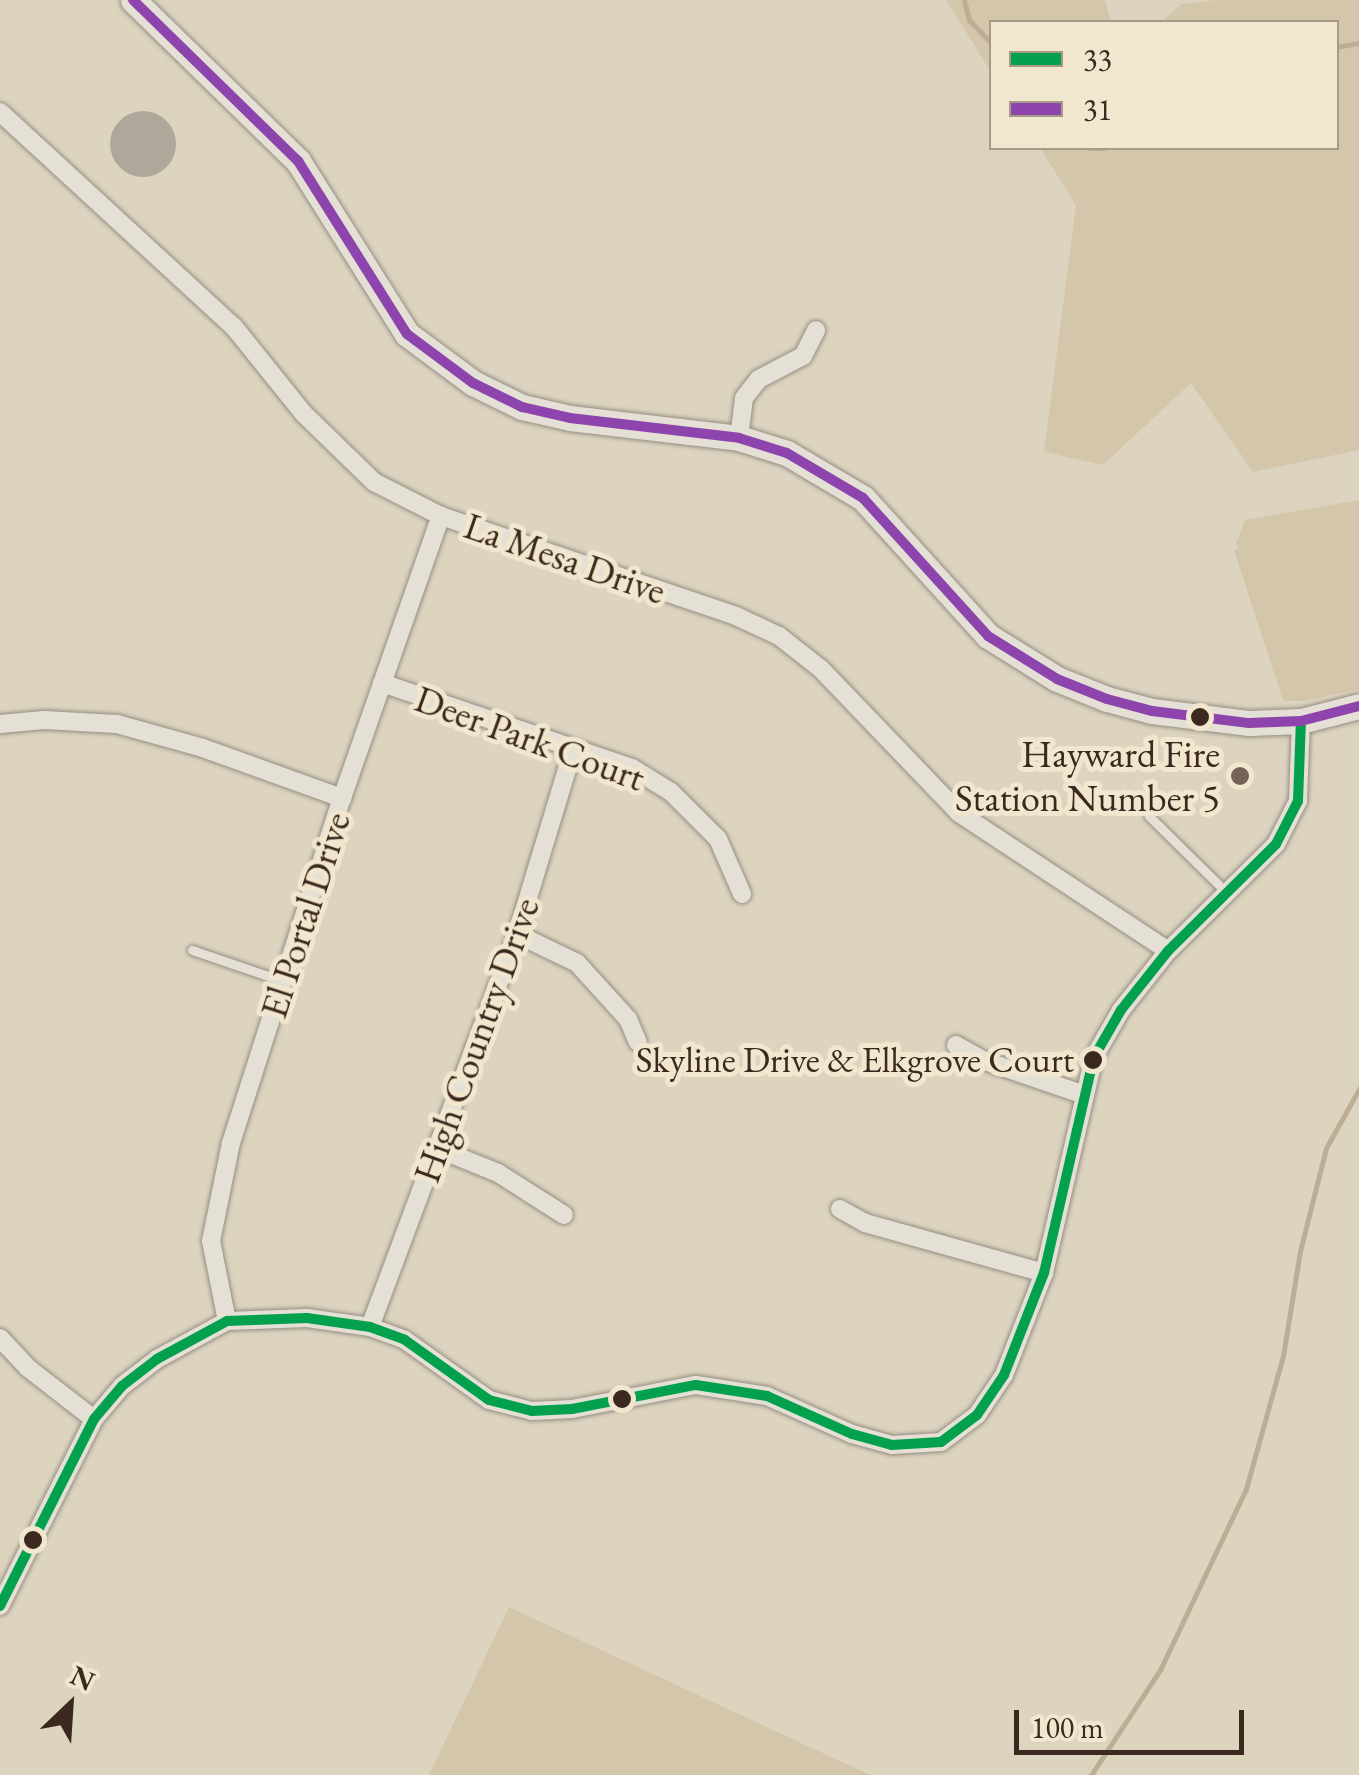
<!DOCTYPE html>
<html>
<head>
<meta charset="utf-8">
<style>
  body { margin:0 }
  #map { position:relative; width:1359px; height:1775px; overflow:hidden; background:#ddd4c0; font-family:"EB Garamond",serif }
  div>[style] { position:absolute }
  [style*='--x'] { left:calc(var(--x)*1px); top:calc(var(--y)*1px); width:calc(var(--w)*1px); rotate:calc(var(--a)*1deg) }
  .green>* { inset:0; background:#d4c6ab }
  .stream>* { height:5px; margin:-2.5px; padding:0 2.5px; transform-origin:2.5px; border-radius:2.5px; background:#bcae94 }
  .building>* { inset:0; background:#aea79a }
  .round { border-radius:50% }
  .roads { filter:drop-shadow(0 0 2px #968e82) drop-shadow(0 0 2px #968e82) }
  .lane>* { height:9px; margin:-4.5px; padding:0 4.5px; transform-origin:4.5px; border-radius:4.5px; background:#e5e0d5 }
  .street>* { height:18px; margin:-9px; padding:0 9px; transform-origin:9px; border-radius:9px; background:#e5e0d5 }
  .secondary>* { height:25px; margin:-12.5px; padding:0 12.5px; transform-origin:12.5px; border-radius:12.5px; background:#e5e0d5 }
  .bus-1>* { height:10px; margin:-5px; padding:0 5px; transform-origin:5px; border-radius:5px; background:#03a04e }
  .bus-2>* { height:10px; margin:-5px; padding:0 5px; transform-origin:5px; border-radius:5px; background:#8e44ad }
  .dots>* { width:28px; height:28px; translate:-50% -50%; box-sizing:border-box; border:5px solid #f1e6ce; border-radius:50% }
  span { translate:-50% -50%; white-space:nowrap; text-align:center; line-height:1.15; -webkit-text-stroke:10px #f1e6ce; paint-order:stroke }
  .bus-label { font-size:36px; color:#3b281f }
  .right { translate:-100% -50%; text-align:right }
  .street-label { font-size:38px; color:#3b281f }
  .poi-label { font-size:38px; color:#3b281f }
  .legend { position:absolute; left:989px; top:20px; width:350px; height:130px; box-sizing:border-box; background:#f1e6ce; border:2px solid #a89a88; margin:0; padding:12px 18px; list-style:none; font-size:30px; color:#3b281f }
  .legend li { display:flex; align-items:center; gap:20px; height:50px }
  .legend b { width:50px; border:2px solid #a89a88 }
  .north { position:absolute; left:20px; top:1655px; width:100px; height:100px; -webkit-text-stroke:8px #f1e6ce; paint-order:stroke; rotate:25deg; font-size:28px; font-weight:700; line-height:40px; text-align:center; color:#3b281f }
  .north::after { content:''; display:block; margin:auto; width:35px; height:45px; background:#3b281f; clip-path:polygon(50% 0,100% 100%,50% 72%,0 100%) }
  .scale { position:absolute; left:1014px; top:1710px; width:230px; height:45px; box-sizing:border-box; border:5px solid #3b281f; border-top:0; padding-left:12px; font-size:30px; line-height:35px; white-space:nowrap; color:#3b281f; -webkit-text-stroke:8px #f1e6ce; paint-order:stroke }
</style>
</head>
<body>
<div id="map">
  <div class="green">
    <div style="clip-path:polygon(946px 0,1105px 0,1111px 22px,992px 22px,991px 72px)"></div>
    <div style="clip-path:polygon(1216px 0,1359px 0,1359px 450px,1253px 472px,1191px 383px,1103px 465px,1044px 452px,1076px 205px,1040px 148px,1336px 148px,1336px 22px,1161px 22px,1181px 4px)"></div>
    <div style="clip-path:polygon(1359px 500px,1359px 689px,1305px 701px,1283px 701px,1234px 550px,1238px 549px,1236px 543px,1245px 520px)"></div>
    <div style="clip-path:polygon(509px 1607px,870px 1775px,429px 1775px)"></div>
  </div>
  <div class="stream">
    <div style="--x:964;--y:0;--w:21;--a:76"></div>
    <div style="--x:969;--y:20;--w:33;--a:46"></div>
    <div style="--x:1336;--y:47;--w:23;--a:-10"></div>
    <div style="--x:1090;--y:148;--w:14;--a:0"></div>
    <div style="--x:1091;--y:1775;--w:126;--a:-56.7"></div>
    <div style="--x:1160;--y:1670;--w:200;--a:-64.6"></div>
    <div style="--x:1246;--y:1489;--w:138;--a:-74.5"></div>
    <div style="--x:1283;--y:1356;--w:106;--a:-80.8"></div>
    <div style="--x:1300;--y:1251;--w:106;--a:-75.8"></div>
    <div style="--x:1326;--y:1148;--w:68;--a:-60.8"></div>
  </div>
  <div class="building">
    <div class="round" style="left:110px;top:111px;width:66px;height:66px"></div>
  </div>
  <div class="roads">
    <div class="lane">
      <div style="--x:1149;--y:816;--w:110;--a:44.6"></div>
      <div style="--x:192;--y:950;--w:96;--a:18.8"></div>
    </div>
    <div class="street">
      <div style="--x:0;--y:112;--w:318;--a:42.6"></div>
      <div style="--x:234;--y:327;--w:112;--a:51.2"></div>
      <div style="--x:304;--y:414;--w:98;--a:44.2"></div>
      <div style="--x:374;--y:482;--w:75;--a:26.9"></div>
      <div style="--x:441;--y:516;--w:311;--a:18.7"></div>
      <div style="--x:736;--y:616;--w:47;--a:24.9"></div>
      <div style="--x:779;--y:636;--w:53;--a:38.2"></div>
      <div style="--x:821;--y:669;--w:199;--a:46.2"></div>
      <div style="--x:959;--y:813;--w:250;--a:33.4"></div>
      <div style="--x:739;--y:438;--w:40;--a:-82.9"></div>
      <div style="--x:744;--y:398;--w:24;--a:-52"></div>
      <div style="--x:759;--y:379;--w:50;--a:-27.6"></div>
      <div style="--x:803;--y:356;--w:29;--a:-63"></div>
      <div style="--x:382;--y:683;--w:264;--a:18.8"></div>
      <div style="--x:632;--y:768;--w:46;--a:31.6"></div>
      <div style="--x:671;--y:792;--w:66;--a:45"></div>
      <div style="--x:718;--y:839;--w:60;--a:66.4"></div>
      <div style="--x:0;--y:724;--w:44;--a:-5.2"></div>
      <div style="--x:44;--y:720;--w:73;--a:3.1"></div>
      <div style="--x:117;--y:724;--w:89;--a:15.6"></div>
      <div style="--x:203;--y:748;--w:148;--a:19.8"></div>
      <div style="--x:517;--y:934;--w:67;--a:25.8"></div>
      <div style="--x:577;--y:963;--w:76;--a:47.7"></div>
      <div style="--x:628;--y:1019;--w:25;--a:67"></div>
      <div style="--x:956;--y:1045;--w:33;--a:29"></div>
      <div style="--x:985;--y:1061;--w:102;--a:18.8"></div>
      <div style="--x:439;--y:1149;--w:64;--a:22.1"></div>
      <div style="--x:498;--y:1173;--w:78;--a:32.5"></div>
      <div style="--x:840;--y:1209;--w:29;--a:29"></div>
      <div style="--x:865;--y:1223;--w:186;--a:15.6"></div>
      <div style="--x:227;--y:1321;--w:82;--a:-101.3"></div>
      <div style="--x:211;--y:1241;--w:100;--a:-78.5"></div>
      <div style="--x:231;--y:1143;--w:362;--a:-72.2"></div>
      <div style="--x:342;--y:798;--w:299;--a:-70.7"></div>
      <div style="--x:370;--y:1327;--w:420;--a:-69.5"></div>
      <div style="--x:517;--y:934;--w:192;--a:-73.1"></div>
      <div style="--x:0;--y:1338;--w:41;--a:47"></div>
      <div style="--x:28;--y:1368;--w:83;--a:37.7"></div>
      <div style="--x:0;--y:1606;--w:209;--a:-63.3"></div>
      <div style="--x:94;--y:1419;--w:43;--a:-49.7"></div>
      <div style="--x:122;--y:1386;--w:44;--a:-37.6"></div>
      <div style="--x:157;--y:1359;--w:80;--a:-28.5"></div>
      <div style="--x:227;--y:1321;--w:80;--a:-2.1"></div>
      <div style="--x:307;--y:1318;--w:64;--a:8.1"></div>
      <div style="--x:370;--y:1327;--w:37;--a:20"></div>
      <div style="--x:405;--y:1340;--w:103;--a:35.5"></div>
      <div style="--x:489;--y:1400;--w:44;--a:14.3"></div>
      <div style="--x:532;--y:1411;--w:40;--a:-2.9"></div>
      <div style="--x:572;--y:1409;--w:126;--a:-11"></div>
      <div style="--x:696;--y:1385;--w:72;--a:8.8"></div>
      <div style="--x:767;--y:1396;--w:93;--a:24.1"></div>
      <div style="--x:852;--y:1434;--w:41;--a:15.4"></div>
      <div style="--x:892;--y:1445;--w:49;--a:-3.5"></div>
      <div style="--x:941;--y:1442;--w:45;--a:-36.9"></div>
      <div style="--x:977;--y:1415;--w:48;--a:-56"></div>
      <div style="--x:1004;--y:1375;--w:110;--a:-68.6"></div>
      <div style="--x:1044;--y:1273;--w:222;--a:-77"></div>
      <div style="--x:1094;--y:1057;--w:54;--a:-60.1"></div>
      <div style="--x:1121;--y:1010;--w:75;--a:-51.5"></div>
      <div style="--x:1168;--y:951;--w:152;--a:-44.7"></div>
      <div style="--x:1276;--y:844;--w:48;--a:-62.9"></div>
      <div style="--x:1298;--y:801;--w:80;--a:-87.9"></div>
    </div>
    <div class="secondary">
      <div style="--x:133;--y:0;--w:231;--a:44.3"></div>
      <div style="--x:298;--y:161;--w:204;--a:57.8"></div>
      <div style="--x:407;--y:334;--w:82;--a:36.6"></div>
      <div style="--x:473;--y:383;--w:55;--a:26.1"></div>
      <div style="--x:522;--y:407;--w:49;--a:12.9"></div>
      <div style="--x:570;--y:418;--w:170;--a:6.7"></div>
      <div style="--x:739;--y:438;--w:50;--a:17.4"></div>
      <div style="--x:787;--y:453;--w:88;--a:30.6"></div>
      <div style="--x:863;--y:498;--w:186;--a:47.8"></div>
      <div style="--x:988;--y:636;--w:81;--a:31.9"></div>
      <div style="--x:1057;--y:679;--w:54;--a:21.8"></div>
      <div style="--x:1107;--y:699;--w:47;--a:14.9"></div>
      <div style="--x:1152;--y:711;--w:98;--a:7.1"></div>
      <div style="--x:1249;--y:723;--w:52;--a:-2.2"></div>
      <div style="--x:1301;--y:721;--w:60;--a:-14.5"></div>
    </div>
  </div>
  <div class="bus-1">
    <div style="--x:0;--y:1606;--w:209;--a:-63.3"></div>
    <div style="--x:94;--y:1419;--w:43;--a:-49.7"></div>
    <div style="--x:122;--y:1386;--w:44;--a:-37.6"></div>
    <div style="--x:157;--y:1359;--w:80;--a:-28.5"></div>
    <div style="--x:227;--y:1321;--w:80;--a:-2.1"></div>
    <div style="--x:307;--y:1318;--w:64;--a:8.1"></div>
    <div style="--x:370;--y:1327;--w:37;--a:20"></div>
    <div style="--x:405;--y:1340;--w:103;--a:35.5"></div>
    <div style="--x:489;--y:1400;--w:44;--a:14.3"></div>
    <div style="--x:532;--y:1411;--w:40;--a:-2.9"></div>
    <div style="--x:572;--y:1409;--w:126;--a:-11"></div>
    <div style="--x:696;--y:1385;--w:72;--a:8.8"></div>
    <div style="--x:767;--y:1396;--w:93;--a:24.1"></div>
    <div style="--x:852;--y:1434;--w:41;--a:15.4"></div>
    <div style="--x:892;--y:1445;--w:49;--a:-3.5"></div>
    <div style="--x:941;--y:1442;--w:45;--a:-36.9"></div>
    <div style="--x:977;--y:1415;--w:48;--a:-56"></div>
    <div style="--x:1004;--y:1375;--w:110;--a:-68.6"></div>
    <div style="--x:1044;--y:1273;--w:222;--a:-77"></div>
    <div style="--x:1094;--y:1057;--w:54;--a:-60.1"></div>
    <div style="--x:1121;--y:1010;--w:75;--a:-51.5"></div>
    <div style="--x:1168;--y:951;--w:152;--a:-44.7"></div>
    <div style="--x:1276;--y:844;--w:48;--a:-62.9"></div>
    <div style="--x:1298;--y:801;--w:80;--a:-87.9"></div>
  </div>
  <div class="bus-2">
    <div style="--x:133;--y:0;--w:231;--a:44.3"></div>
    <div style="--x:298;--y:161;--w:204;--a:57.8"></div>
    <div style="--x:407;--y:334;--w:82;--a:36.6"></div>
    <div style="--x:473;--y:383;--w:55;--a:26.1"></div>
    <div style="--x:522;--y:407;--w:49;--a:12.9"></div>
    <div style="--x:570;--y:418;--w:170;--a:6.7"></div>
    <div style="--x:739;--y:438;--w:50;--a:17.4"></div>
    <div style="--x:787;--y:453;--w:88;--a:30.6"></div>
    <div style="--x:863;--y:498;--w:186;--a:47.8"></div>
    <div style="--x:988;--y:636;--w:81;--a:31.9"></div>
    <div style="--x:1057;--y:679;--w:54;--a:21.8"></div>
    <div style="--x:1107;--y:699;--w:47;--a:14.9"></div>
    <div style="--x:1152;--y:711;--w:98;--a:7.1"></div>
    <div style="--x:1249;--y:723;--w:52;--a:-2.2"></div>
    <div style="--x:1301;--y:721;--w:60;--a:-14.5"></div>
  </div>
  <div class="dots">
    <div style="left:1200px;top:717px;background:#3b281f"></div>
    <div style="left:1240px;top:776px;background:#746457"></div>
    <div style="left:1093px;top:1060px;background:#3b281f"></div>
    <div style="left:622px;top:1399px;background:#3b281f"></div>
    <div style="left:33px;top:1540px;background:#3b281f"></div>
  </div>
  <div class="bus-label">
    <span class="right" style="left:1074px;top:1060px">Skyline Drive &amp; Elkgrove Court</span>
  </div>
  <div class="street-label">
    <span style="left:565px;top:558px;rotate:19deg">La Mesa Drive</span>
    <span style="left:530px;top:738px;rotate:20deg">Deer Park Court</span>
    <span style="left:305px;top:915px;rotate:-72deg">El Portal Drive</span>
    <span style="left:476px;top:1040px;rotate:-70deg">High Country Drive</span>
  </div>
  <div class="poi-label">
    <span class="right" style="left:1220px;top:776px">Hayward Fire<br>Station Number 5</span>
  </div>
  <ul class="legend">
  <li><b style="height:12px;background:#03a04e"></b>33</li>
  <li><b style="height:12px;background:#8e44ad"></b>31</li>
  </ul>
  <div class="north">N</div>
  <div class="scale">100 m</div>
</div>
</body>
</html>
